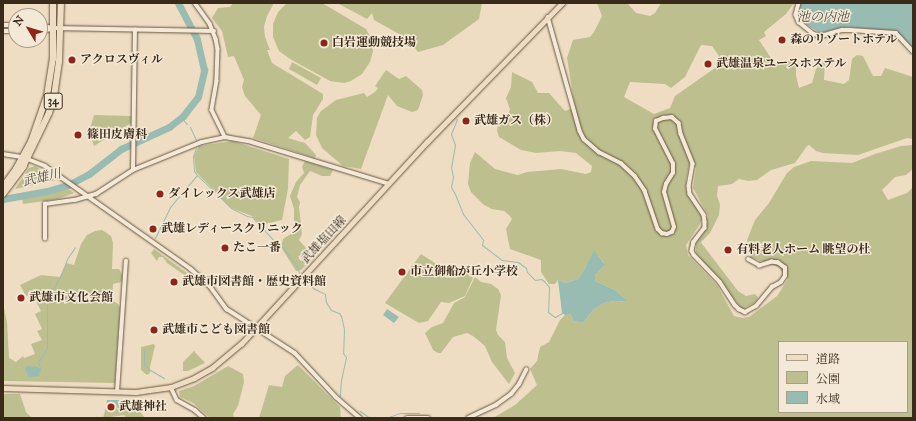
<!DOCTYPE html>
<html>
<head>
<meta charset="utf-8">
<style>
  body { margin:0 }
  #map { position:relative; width:916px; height:421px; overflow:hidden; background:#eeddc2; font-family:"IM FELL Great Primer","Noto Serif JP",serif }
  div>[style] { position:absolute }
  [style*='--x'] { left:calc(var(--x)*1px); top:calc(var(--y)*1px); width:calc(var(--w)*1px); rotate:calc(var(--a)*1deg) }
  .green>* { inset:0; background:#bebf8f }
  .water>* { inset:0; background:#99bcb2 }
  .stream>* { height:1px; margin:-0.5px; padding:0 0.5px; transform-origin:0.5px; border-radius:0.5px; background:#99bcb2 }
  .river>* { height:7px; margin:-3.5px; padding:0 3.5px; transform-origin:3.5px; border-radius:3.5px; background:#99bcb2 }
  .roads { filter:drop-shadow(0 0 1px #675743) drop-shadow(0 0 1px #675743) }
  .minor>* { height:3.5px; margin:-1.75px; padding:0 1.75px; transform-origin:1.75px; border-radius:1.75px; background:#f4e9d7 }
  .major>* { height:4.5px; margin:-2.25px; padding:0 2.25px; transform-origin:2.25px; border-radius:2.25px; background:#eeddc2 }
  .highway>* { height:5.5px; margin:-2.75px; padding:0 2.75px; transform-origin:2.75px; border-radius:2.75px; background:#eeddc2 }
  .dots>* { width:11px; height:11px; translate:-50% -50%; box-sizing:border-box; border:2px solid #f4e9d7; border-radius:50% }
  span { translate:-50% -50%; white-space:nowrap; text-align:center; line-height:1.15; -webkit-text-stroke:3px #f4e9d7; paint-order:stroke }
  .shield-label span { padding:1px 3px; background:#f4e9d7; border:1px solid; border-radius:3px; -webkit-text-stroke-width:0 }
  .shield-label { font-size:11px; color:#3a2a19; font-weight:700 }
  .poi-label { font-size:12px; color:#3a2a19; font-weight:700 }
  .left { translate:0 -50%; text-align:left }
  .street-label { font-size:12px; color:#3a2a19 }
  .water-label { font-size:13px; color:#524e3f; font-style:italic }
  .frame { position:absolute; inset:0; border:4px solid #3a2a19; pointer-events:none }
  .legend { position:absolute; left:778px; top:341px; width:130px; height:72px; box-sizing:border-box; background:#f4e9d7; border:1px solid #aa9d8b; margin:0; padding:5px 7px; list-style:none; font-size:12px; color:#3a2a19 }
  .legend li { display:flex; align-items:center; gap:8px; height:20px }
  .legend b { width:20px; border:1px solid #aa9d8b }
  .north { position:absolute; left:8px; top:8px; width:40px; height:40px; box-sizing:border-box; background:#f4e9d7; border:1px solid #aa9d8b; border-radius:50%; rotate:308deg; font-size:11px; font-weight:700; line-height:16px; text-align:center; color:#3a2a19 }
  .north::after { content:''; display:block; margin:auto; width:14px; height:18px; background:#8f2418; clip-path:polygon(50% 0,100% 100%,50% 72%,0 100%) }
</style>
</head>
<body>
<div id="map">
  <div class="green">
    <div style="clip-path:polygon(233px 3px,274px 3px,267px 16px,264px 27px,265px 37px,270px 50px,267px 50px,272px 63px,323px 94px,323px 99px,313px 115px,310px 137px,305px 140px,296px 131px,288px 138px,305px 143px,316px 155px,315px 158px,253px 138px,261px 115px,245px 96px,242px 87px,244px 80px,234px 56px,228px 57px,222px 31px,212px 18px,218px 8px,230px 7px)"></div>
    <div style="clip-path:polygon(287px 3px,322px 3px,366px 29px,372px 40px,373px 51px,370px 62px,362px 74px,351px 81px,344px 83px,330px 81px,290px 59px,279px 51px,273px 37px,273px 24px,278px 12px)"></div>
    <div style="clip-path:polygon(337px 3px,482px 3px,479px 19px,443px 45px,418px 52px,408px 39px,374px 20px,372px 13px,367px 19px)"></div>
    <div style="clip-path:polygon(evenodd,597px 3px,627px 3px,636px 13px,650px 16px,655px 13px,661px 3px,794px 3px,786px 14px,764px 32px,766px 36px,759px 40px,775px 64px,790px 60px,793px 61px,796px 66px,796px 76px,799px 88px,812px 83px,816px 69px,825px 60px,824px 80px,844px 84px,849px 80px,852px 59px,857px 55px,863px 56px,873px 76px,881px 76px,885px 68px,913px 77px,913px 139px,907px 138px,858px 155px,823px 153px,816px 151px,809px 145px,807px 146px,795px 163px,771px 170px,757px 180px,748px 181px,739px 179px,732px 184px,718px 186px,717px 196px,720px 204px,719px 215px,710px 233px,701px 242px,702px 244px,738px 291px,746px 296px,755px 294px,757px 296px,758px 299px,754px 303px,742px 309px,696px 253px,696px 244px,705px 225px,708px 216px,693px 188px,696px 168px,690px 161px,686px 179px,686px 190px,702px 218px,700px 224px,686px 245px,688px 255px,717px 285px,734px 316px,743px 318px,749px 317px,777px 296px,788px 279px,778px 267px,750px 257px,747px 240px,755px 220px,769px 203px,787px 173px,794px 167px,811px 161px,852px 163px,875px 154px,901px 146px,913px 145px,913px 169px,906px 175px,895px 177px,882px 190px,888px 200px,907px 193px,913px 187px,913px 418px,493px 418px,515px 405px,537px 385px,530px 369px,537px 361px,540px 347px,549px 342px,560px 320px,565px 315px,570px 314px,574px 321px,583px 323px,593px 310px,604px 303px,614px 301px,629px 302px,615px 290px,595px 281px,595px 275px,604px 266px,604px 263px,594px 251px,584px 270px,578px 279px,566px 283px,558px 280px,555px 284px,549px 284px,541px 272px,541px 260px,510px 249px,506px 229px,512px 219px,510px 216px,504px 211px,492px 209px,484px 205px,471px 192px,468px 184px,470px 163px,475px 152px,495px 169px,518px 175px,527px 172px,561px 169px,586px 174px,591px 172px,592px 166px,576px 153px,560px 151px,536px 153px,521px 150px,499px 137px,497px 131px,498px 125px,508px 115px,510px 109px,506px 98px,511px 87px,512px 72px,532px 82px,538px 93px,549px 93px,565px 111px,575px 107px,567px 58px,573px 40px,590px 37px,594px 32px,602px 16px,597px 3px,701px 45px,712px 46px,719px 56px,715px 68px,675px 96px,670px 108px,654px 114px,624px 97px,630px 82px,665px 84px,671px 88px,685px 77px,701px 45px,597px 3px,779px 342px,907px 342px,907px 412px,779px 412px,779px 342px)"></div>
    <div style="clip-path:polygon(292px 62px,321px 78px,317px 85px,289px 69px)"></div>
    <div style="clip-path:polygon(386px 70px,399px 79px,406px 76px,422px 90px,423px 95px,418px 110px,412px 112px,397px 106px,388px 95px,361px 169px,343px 166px,322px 148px,316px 135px,317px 118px,321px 111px,336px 100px,364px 93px,367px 97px,375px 92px,378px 88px,375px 86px)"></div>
    <div style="clip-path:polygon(94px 115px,131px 116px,131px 123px,94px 146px,89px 132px)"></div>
    <div style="clip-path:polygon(233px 141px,289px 159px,288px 189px,282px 220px,260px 225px,252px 216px,231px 208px,196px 172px,194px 156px,199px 146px)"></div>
    <div style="clip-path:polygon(305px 161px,333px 170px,330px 176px,322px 176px,310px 171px,300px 185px,297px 197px,300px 202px,299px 207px,302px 234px,299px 240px,312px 255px,311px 260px,301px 270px,296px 271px,281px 247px,283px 239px,294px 232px,294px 209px,290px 196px,296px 182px,304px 173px,302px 167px)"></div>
    <div style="clip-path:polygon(35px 166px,56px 180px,15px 189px,29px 168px)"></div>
    <div style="clip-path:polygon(67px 188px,74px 193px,58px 199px,23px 204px,22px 198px)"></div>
    <div style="clip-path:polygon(102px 230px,111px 236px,113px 243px,112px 269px,119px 269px,123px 276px,121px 282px,113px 284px,112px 300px,118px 304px,120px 308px,115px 383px,3px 381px,3px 304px,7px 322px,9px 358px,16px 362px,23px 356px,24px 358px,35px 354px,31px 344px,42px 340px,37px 331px,42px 329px,35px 314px,41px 311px,32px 294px,26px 296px,20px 285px,41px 275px,60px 277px,66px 263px,74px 265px,81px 244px,87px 235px,95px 231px)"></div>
    <div style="clip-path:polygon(154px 249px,195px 279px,193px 281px,167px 263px,163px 257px,159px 257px,157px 261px,151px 253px)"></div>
    <div style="clip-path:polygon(421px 254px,450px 273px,461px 269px,467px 270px,473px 278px,465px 296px,449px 303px,441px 302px,428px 321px,419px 323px,385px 303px)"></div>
    <div style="clip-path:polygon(475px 277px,481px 282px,491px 284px,498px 289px,501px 295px,496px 330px,498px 335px,505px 342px,507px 358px,515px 373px,509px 384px,492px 362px,485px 346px,473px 336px,467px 333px,453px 337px,441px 353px,438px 353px,433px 350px,425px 333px,432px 327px,443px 323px,454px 303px,465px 297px)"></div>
    <div style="clip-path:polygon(154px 344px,155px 346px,150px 367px,150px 373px,147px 375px,141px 370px,141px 347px)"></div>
    <div style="clip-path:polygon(194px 351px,205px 363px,188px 371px,183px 371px,183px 362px)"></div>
    <div style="clip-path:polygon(298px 365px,340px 407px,341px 418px,259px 418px,269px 385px,282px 387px,285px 376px)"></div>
    <div style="clip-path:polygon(228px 366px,243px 374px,244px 382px,238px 406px,233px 414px,234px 418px,210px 418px,193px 403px,180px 397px,179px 391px,194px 386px)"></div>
    <div style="clip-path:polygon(3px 394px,20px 394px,26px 412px,32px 418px,3px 418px)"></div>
    <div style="clip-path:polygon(130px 404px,136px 409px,139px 406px,141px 413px,145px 418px,126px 418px,124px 415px,103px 418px,106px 407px)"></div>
  </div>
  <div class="water">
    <div style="clip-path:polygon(801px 3px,913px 3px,913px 49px,902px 36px,894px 31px,846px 27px,820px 33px,800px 20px,798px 14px)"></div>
    <div style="clip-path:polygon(594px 250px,605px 265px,595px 275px,595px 281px,615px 290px,629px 302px,614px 301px,604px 303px,593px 310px,583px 323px,574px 321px,570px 314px,565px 315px,562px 313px,558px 280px,566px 283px,578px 279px,584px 270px)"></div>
    <div style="clip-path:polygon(387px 309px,399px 317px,394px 323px,383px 315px)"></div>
    <div style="clip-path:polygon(27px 366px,38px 367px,41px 370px,39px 374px,40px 376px,28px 377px,25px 368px)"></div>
    <div style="clip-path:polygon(107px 400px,134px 400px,139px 406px,136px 409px,130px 404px,106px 407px)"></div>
  </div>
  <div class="stream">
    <div style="--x:183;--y:116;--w:5;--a:79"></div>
    <div style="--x:184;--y:121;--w:4;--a:45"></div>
    <div style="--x:457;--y:119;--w:16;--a:112"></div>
    <div style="--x:451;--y:134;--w:12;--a:70"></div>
    <div style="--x:455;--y:145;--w:22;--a:100"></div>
    <div style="--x:451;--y:167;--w:10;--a:79"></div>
    <div style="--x:453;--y:177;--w:10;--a:101"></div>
    <div style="--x:451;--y:187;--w:8;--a:60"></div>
    <div style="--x:455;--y:194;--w:22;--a:68"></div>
    <div style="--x:463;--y:214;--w:33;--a:52"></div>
    <div style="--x:483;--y:240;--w:5;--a:101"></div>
    <div style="--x:482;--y:245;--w:25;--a:37"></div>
    <div style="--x:502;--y:260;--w:16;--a:7"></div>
    <div style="--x:518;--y:262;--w:10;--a:37"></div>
    <div style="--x:526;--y:268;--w:4;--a:76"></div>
    <div style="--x:527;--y:272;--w:11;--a:45"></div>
    <div style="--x:535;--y:280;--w:6;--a:-9"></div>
    <div style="--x:541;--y:279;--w:4;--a:34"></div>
    <div style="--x:544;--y:281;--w:8;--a:50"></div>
    <div style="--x:549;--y:287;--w:25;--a:92"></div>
    <div style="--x:548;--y:312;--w:9;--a:36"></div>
    <div style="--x:555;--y:317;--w:8;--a:-30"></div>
    <div style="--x:190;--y:127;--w:14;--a:65"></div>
    <div style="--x:196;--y:148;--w:9;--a:111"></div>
    <div style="--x:193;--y:156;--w:15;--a:86"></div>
    <div style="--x:194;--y:171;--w:5;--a:53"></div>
    <div style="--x:197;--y:175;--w:47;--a:44.1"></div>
    <div style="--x:231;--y:208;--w:18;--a:27"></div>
    <div style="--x:247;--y:216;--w:5;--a:11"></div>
    <div style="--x:252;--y:217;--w:34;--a:47"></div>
    <div style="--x:275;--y:242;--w:7;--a:27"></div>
    <div style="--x:281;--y:245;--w:25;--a:53"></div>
    <div style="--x:296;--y:265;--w:8;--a:67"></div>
    <div style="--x:155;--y:238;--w:34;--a:-64"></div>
    <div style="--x:170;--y:207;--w:42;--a:-49.8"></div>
    <div style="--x:308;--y:281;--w:9;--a:54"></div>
    <div style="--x:313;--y:288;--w:13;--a:27"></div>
    <div style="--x:325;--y:294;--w:8;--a:83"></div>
    <div style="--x:326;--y:302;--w:9;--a:58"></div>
    <div style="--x:331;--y:310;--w:9;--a:21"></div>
    <div style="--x:339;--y:313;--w:4;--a:56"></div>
    <div style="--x:341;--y:316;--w:13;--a:77"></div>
    <div style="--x:344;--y:329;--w:24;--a:92"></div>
    <div style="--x:343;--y:353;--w:5;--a:53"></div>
    <div style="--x:346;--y:357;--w:24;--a:102"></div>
    <div style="--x:341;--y:380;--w:16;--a:94"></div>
    <div style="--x:144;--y:350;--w:14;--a:90"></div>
    <div style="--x:144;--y:364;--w:8;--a:45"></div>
    <div style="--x:150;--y:370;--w:16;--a:30"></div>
    <div style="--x:40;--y:368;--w:6;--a:-108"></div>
    <div style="--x:38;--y:362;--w:17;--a:-57"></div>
    <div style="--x:47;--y:348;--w:47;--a:-90"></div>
    <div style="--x:47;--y:301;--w:30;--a:-62"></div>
    <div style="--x:61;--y:275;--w:17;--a:-69"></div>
    <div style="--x:67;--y:259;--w:14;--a:-56"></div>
    <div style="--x:360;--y:411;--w:12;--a:35"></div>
    <div style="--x:386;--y:418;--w:15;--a:-20"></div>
    <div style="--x:400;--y:413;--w:19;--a:0"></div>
  </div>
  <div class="river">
    <div style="--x:3;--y:199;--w:45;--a:-10.3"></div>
    <div style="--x:47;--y:191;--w:22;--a:-16"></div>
    <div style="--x:68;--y:185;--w:24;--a:-28"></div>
    <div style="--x:89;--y:174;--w:41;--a:-38"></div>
    <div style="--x:121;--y:149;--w:53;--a:-24.6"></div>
    <div style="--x:169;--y:127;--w:18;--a:-38"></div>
    <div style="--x:183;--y:116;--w:24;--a:-52"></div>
    <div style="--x:198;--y:97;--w:28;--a:-77"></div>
    <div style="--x:204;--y:70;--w:32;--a:-103"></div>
    <div style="--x:197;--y:39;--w:41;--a:-117.8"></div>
  </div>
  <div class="roads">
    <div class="minor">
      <div style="--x:195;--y:3;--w:26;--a:54"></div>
      <div style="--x:210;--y:24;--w:16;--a:68"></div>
      <div style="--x:216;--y:39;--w:10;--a:79"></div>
      <div style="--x:218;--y:49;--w:32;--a:92"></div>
      <div style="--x:217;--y:81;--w:29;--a:100"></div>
      <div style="--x:212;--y:110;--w:30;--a:64"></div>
      <div style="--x:225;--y:137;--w:27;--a:10"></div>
      <div style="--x:252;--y:142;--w:143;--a:17"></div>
      <div style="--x:799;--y:3;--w:12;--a:104"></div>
      <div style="--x:796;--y:15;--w:8;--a:67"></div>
      <div style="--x:799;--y:22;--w:19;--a:39"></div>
      <div style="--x:814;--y:34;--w:7;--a:16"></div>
      <div style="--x:821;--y:36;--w:22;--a:-16"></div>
      <div style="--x:842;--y:30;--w:8;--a:0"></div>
      <div style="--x:850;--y:30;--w:46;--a:3.7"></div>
      <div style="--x:896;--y:33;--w:25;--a:47"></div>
      <div style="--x:548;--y:17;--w:118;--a:74.3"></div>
      <div style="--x:580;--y:131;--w:9;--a:63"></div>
      <div style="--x:584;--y:139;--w:20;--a:41"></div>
      <div style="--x:599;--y:152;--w:25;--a:27"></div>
      <div style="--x:621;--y:163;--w:19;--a:43"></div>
      <div style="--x:635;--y:176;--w:18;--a:56"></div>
      <div style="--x:645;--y:191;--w:40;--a:71.1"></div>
      <div style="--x:658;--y:229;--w:6;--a:45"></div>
      <div style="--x:662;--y:233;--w:5;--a:11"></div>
      <div style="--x:667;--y:234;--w:5;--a:-22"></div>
      <div style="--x:672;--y:232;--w:5;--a:-68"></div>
      <div style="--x:674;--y:227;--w:36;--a:-106"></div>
      <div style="--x:664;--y:192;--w:8;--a:-76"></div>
      <div style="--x:666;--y:184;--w:13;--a:-58"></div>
      <div style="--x:673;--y:173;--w:9;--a:-90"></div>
      <div style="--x:673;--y:164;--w:39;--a:-117"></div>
      <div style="--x:655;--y:129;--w:8;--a:-83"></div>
      <div style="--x:656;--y:121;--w:8;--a:-23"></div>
      <div style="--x:663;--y:118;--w:9;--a:-6"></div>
      <div style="--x:672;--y:117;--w:9;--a:41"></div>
      <div style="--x:679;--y:123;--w:11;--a:80"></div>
      <div style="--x:681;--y:134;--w:32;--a:68"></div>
      <div style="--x:693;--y:164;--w:22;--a:100"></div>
      <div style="--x:689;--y:186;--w:8;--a:83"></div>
      <div style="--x:690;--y:194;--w:25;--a:56"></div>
      <div style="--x:704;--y:215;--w:7;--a:82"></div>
      <div style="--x:705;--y:222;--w:6;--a:90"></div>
      <div style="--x:705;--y:228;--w:18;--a:128"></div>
      <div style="--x:694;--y:242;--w:9;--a:103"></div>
      <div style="--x:692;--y:251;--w:4;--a:63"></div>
      <div style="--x:694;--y:255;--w:37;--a:46"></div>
      <div style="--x:720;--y:282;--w:27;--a:57"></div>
      <div style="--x:735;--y:305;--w:6;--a:45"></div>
      <div style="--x:739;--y:309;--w:7;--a:27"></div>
      <div style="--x:745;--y:312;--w:13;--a:-29"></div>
      <div style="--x:756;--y:306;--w:25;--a:-50"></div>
      <div style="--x:772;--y:287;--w:10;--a:-29"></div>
      <div style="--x:781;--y:282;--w:7;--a:-56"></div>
      <div style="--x:785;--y:276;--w:8;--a:-90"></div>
      <div style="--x:785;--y:268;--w:9;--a:-144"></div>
      <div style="--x:778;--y:263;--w:6;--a:-171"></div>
      <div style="--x:772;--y:262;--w:13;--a:162"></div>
      <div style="--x:760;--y:266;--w:13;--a:-151"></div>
      <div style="--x:3;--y:25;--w:13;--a:0"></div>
      <div style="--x:40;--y:26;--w:14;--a:8"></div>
      <div style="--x:54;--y:28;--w:160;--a:1.1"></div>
      <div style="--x:3;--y:31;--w:13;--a:0"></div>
      <div style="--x:40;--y:31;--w:13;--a:-9"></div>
      <div style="--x:3;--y:154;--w:20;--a:9"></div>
      <div style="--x:23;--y:157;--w:24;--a:22"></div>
      <div style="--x:45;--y:166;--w:179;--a:35.2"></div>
      <div style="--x:191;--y:269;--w:25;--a:42"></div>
      <div style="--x:210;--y:286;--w:29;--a:54"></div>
      <div style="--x:227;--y:309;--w:81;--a:32.9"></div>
      <div style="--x:295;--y:353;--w:60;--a:47"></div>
      <div style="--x:336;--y:397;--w:32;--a:41"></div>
      <div style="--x:133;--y:170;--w:140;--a:-89.2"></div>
      <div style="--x:45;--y:239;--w:35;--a:-90"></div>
      <div style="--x:45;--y:204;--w:30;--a:-8"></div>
      <div style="--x:75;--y:200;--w:22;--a:-16"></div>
      <div style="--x:96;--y:194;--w:44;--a:-33"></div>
      <div style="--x:133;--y:170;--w:74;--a:-22.1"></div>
      <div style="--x:202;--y:142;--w:24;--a:-12"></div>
      <div style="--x:171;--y:387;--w:14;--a:65"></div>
      <div style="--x:177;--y:400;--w:21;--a:29"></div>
      <div style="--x:195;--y:410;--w:12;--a:42"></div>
      <div style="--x:117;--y:392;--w:131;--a:-86.1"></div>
      <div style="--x:407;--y:418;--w:21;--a:0"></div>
      <div style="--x:468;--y:418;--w:31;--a:-25"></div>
      <div style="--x:496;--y:405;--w:19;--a:-36"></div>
      <div style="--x:511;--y:394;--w:13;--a:-51"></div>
      <div style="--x:519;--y:384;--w:16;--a:-63"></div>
    </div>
    <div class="major">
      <div style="--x:3;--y:388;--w:133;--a:1.7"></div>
      <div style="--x:136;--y:392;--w:35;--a:-8"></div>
      <div style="--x:171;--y:387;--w:25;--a:-21"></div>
      <div style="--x:194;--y:378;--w:21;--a:-29"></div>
      <div style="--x:212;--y:368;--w:38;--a:-40"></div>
      <div style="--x:241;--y:344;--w:275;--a:-47.4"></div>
      <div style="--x:427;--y:142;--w:194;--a:-45.8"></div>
    </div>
    <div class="highway">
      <div style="--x:3;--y:187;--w:22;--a:-54"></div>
      <div style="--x:16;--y:169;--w:31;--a:-61"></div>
      <div style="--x:31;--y:142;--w:49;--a:-70.8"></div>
      <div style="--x:47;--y:96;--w:37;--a:-81"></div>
      <div style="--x:53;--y:59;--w:56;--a:-90"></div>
      <div style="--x:3;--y:194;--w:34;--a:-53"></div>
      <div style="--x:23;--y:167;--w:60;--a:-64.3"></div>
      <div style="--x:49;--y:113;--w:17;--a:-73"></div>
      <div style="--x:54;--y:97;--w:35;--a:-82"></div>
      <div style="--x:59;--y:62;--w:59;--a:-88.1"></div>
    </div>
  </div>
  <div class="dots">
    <div style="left:782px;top:40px;background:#8f2418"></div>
    <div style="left:324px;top:43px;background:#8f2418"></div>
    <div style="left:72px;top:60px;background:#8f2418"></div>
    <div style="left:708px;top:64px;background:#8f2418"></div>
    <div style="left:466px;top:121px;background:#8f2418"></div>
    <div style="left:78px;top:135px;background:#8f2418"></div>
    <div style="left:160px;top:194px;background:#8f2418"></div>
    <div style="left:153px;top:229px;background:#8f2418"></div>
    <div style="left:225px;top:248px;background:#8f2418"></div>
    <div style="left:728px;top:250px;background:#8f2418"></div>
    <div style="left:402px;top:272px;background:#8f2418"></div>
    <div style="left:174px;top:282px;background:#8f2418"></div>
    <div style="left:21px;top:298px;background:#8f2418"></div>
    <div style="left:154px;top:330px;background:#8f2418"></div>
    <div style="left:111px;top:407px;background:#8f2418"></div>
  </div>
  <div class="shield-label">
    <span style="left:53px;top:101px">34</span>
  </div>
  <div class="poi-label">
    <span class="left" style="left:790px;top:40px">森のリゾートホテル</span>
    <span class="left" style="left:332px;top:43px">白岩運動競技場</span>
    <span class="left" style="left:80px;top:60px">アクロスヴィル</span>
    <span class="left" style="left:716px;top:64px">武雄温泉ユースホステル</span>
    <span class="left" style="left:474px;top:121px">武雄ガス（株）</span>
    <span class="left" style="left:87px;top:135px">篠田皮膚科</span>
    <span class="left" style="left:168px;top:194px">ダイレックス武雄店</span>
    <span class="left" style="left:161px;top:229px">武雄レディースクリニック</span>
    <span class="left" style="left:233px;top:248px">たこ一番</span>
    <span class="left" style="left:736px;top:250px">有料老人ホーム 眺望の杜</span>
    <span class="left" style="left:410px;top:272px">市立御船が丘小学校</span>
    <span class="left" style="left:182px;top:282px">武雄市図書館・歴史資料館</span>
    <span class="left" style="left:29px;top:298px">武雄市文化会館</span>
    <span class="left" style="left:162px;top:330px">武雄市こども図書館</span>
    <span class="left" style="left:119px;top:407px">武雄神社</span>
  </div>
  <div class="street-label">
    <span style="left:324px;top:240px;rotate:-47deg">武雄塩田線</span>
  </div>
  <div class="water-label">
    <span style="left:823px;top:17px">池の内池</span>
    <span style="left:42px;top:178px;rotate:-13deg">武雄川</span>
  </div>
  <div class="frame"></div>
  <ul class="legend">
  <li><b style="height:5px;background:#eeddc2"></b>道路</li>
  <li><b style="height:11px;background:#bebf8f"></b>公園</li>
  <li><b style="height:11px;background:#99bcb2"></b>水域</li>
  </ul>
  <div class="north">N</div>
</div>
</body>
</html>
